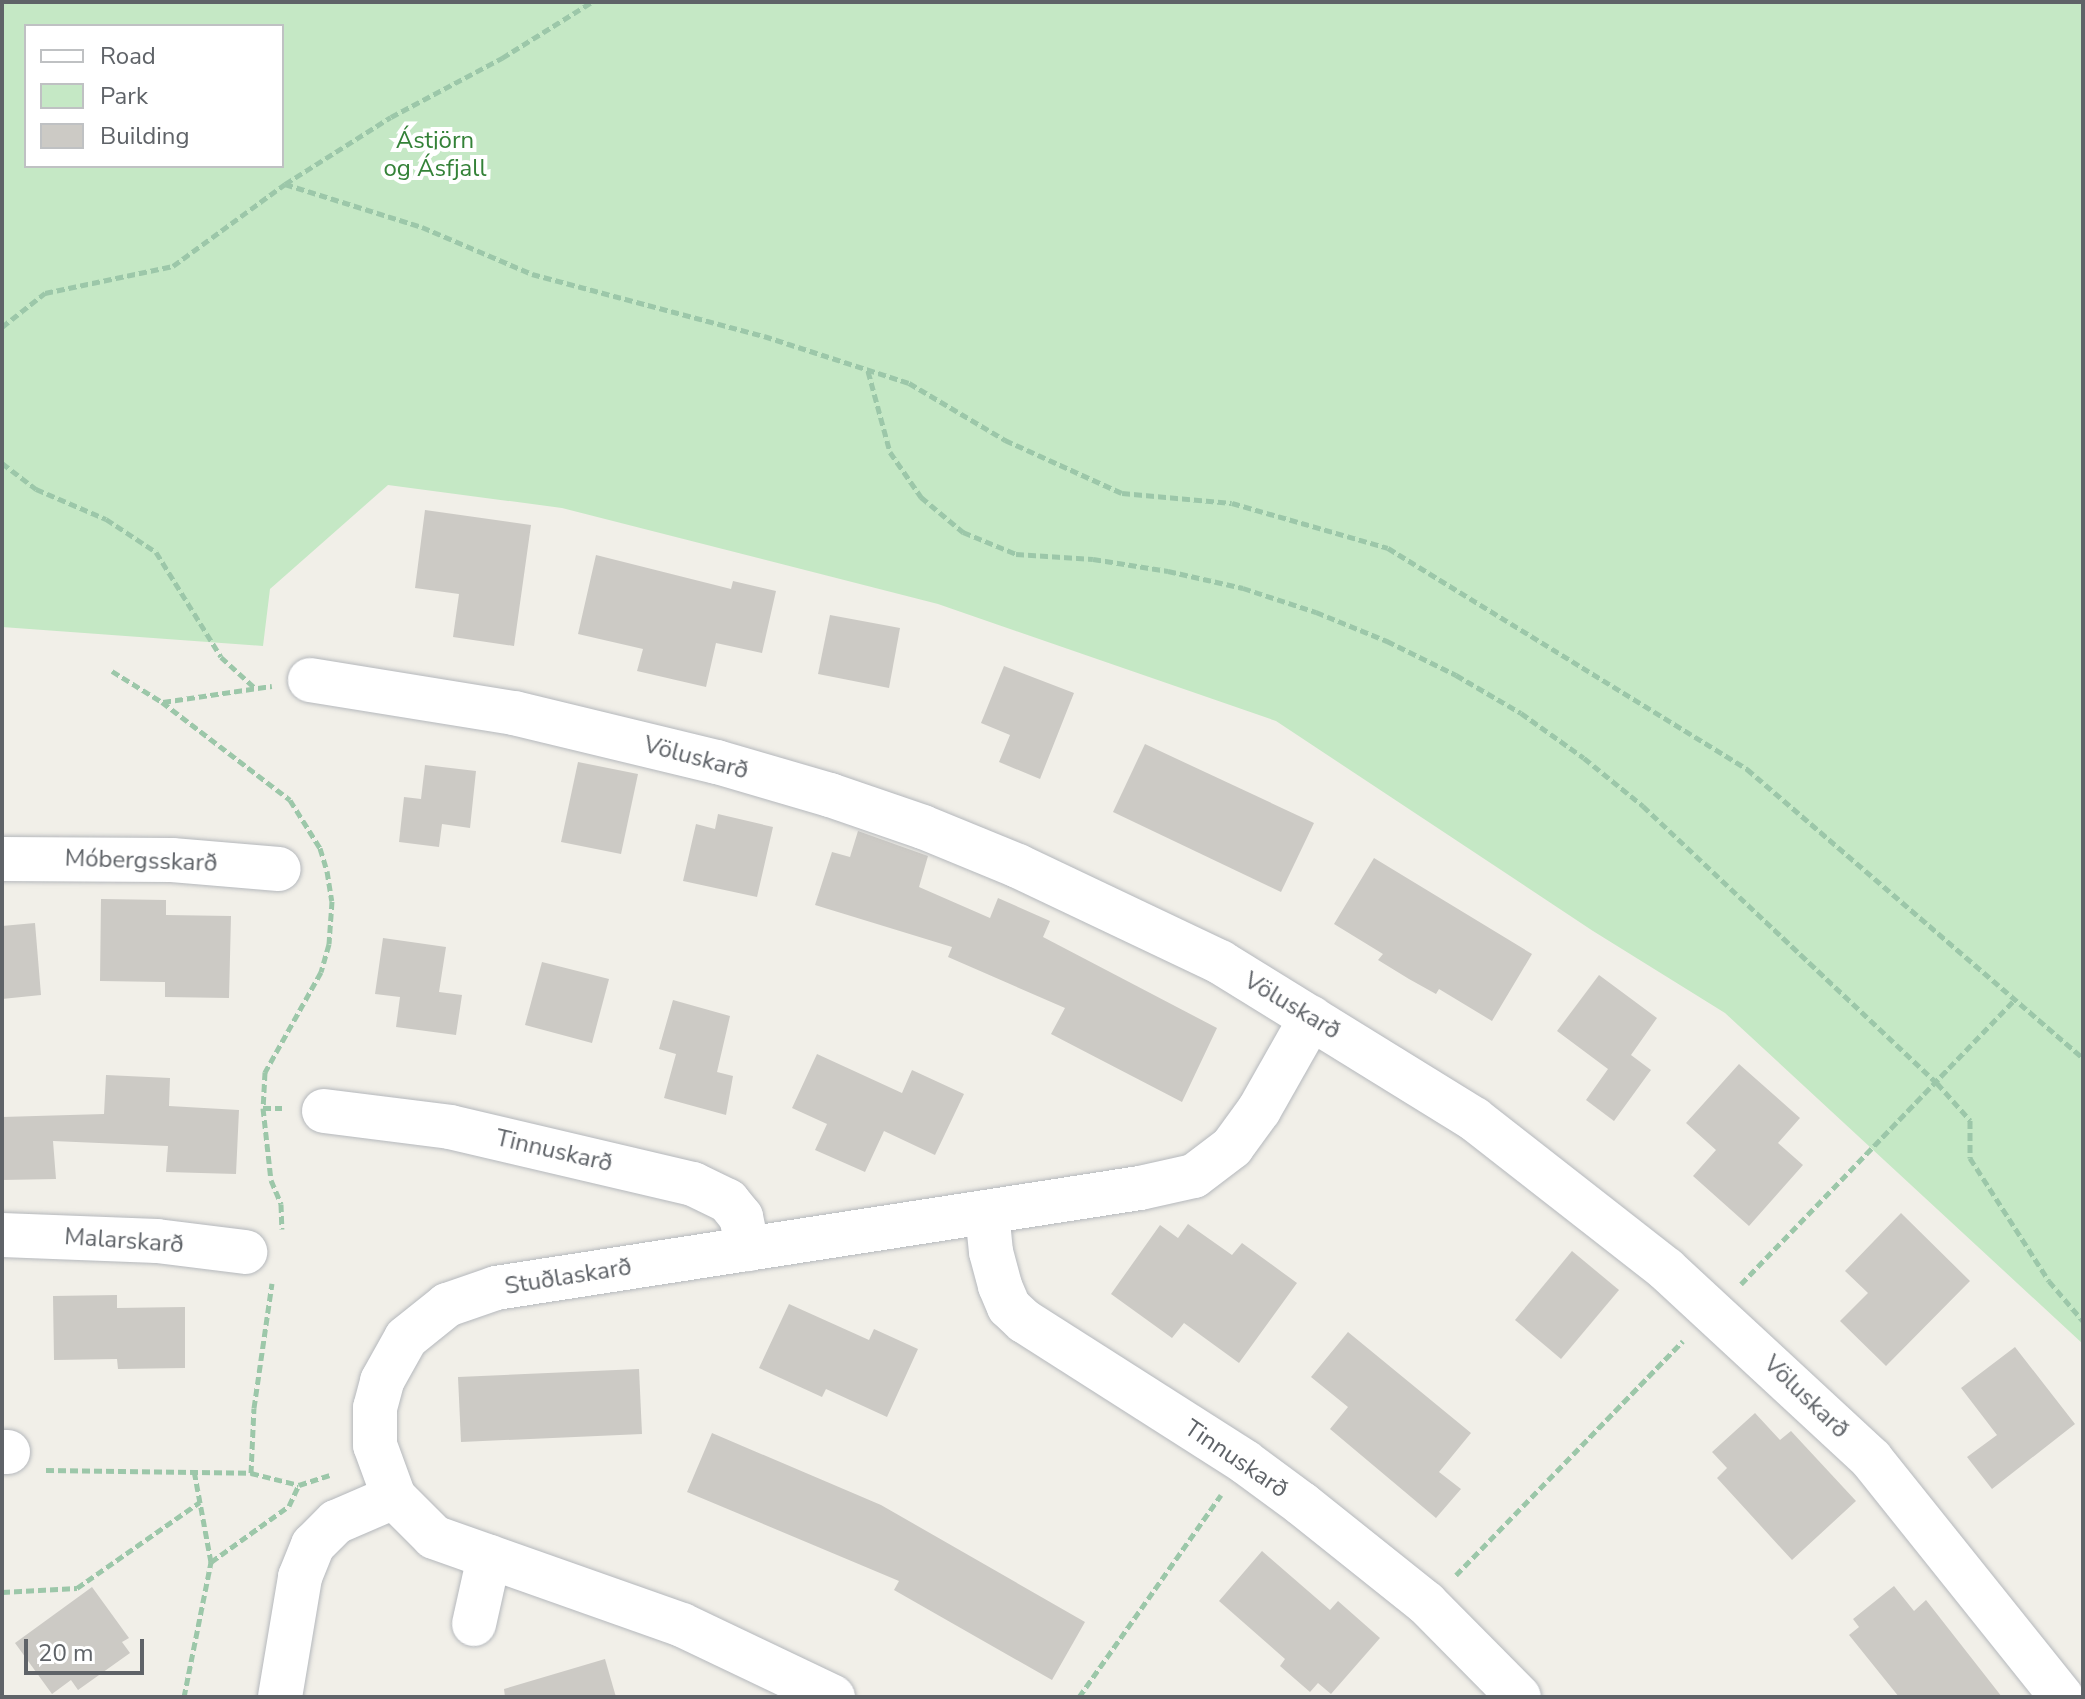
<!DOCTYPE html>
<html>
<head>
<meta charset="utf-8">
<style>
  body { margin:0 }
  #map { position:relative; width:2085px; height:1699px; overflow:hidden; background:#f1efe8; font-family:"Nunito Sans",sans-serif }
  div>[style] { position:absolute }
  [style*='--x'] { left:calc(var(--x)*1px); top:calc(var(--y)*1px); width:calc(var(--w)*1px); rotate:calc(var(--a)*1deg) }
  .green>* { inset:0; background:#c5e8c5 }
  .building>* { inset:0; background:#cccac5 }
  .path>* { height:5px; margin-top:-2.5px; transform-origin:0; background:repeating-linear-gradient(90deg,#9cc7a9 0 8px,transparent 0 12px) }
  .roads { filter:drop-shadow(0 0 2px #b5b8bc) drop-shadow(0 0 2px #b5b8bc) }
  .minor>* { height:44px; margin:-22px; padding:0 22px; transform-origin:22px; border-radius:22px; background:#fff }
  span { translate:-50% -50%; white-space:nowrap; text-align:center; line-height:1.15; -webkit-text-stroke:8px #fff; paint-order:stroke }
  .park-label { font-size:24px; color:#348238 }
  .street-label { font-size:24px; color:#5f6368 }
  .frame { position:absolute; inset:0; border:4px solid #5f6368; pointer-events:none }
  .legend { position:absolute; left:24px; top:24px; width:260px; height:144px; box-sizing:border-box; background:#fff; border:2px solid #bfc1c3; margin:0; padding:10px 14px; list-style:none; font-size:24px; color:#5f6368 }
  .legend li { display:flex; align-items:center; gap:16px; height:40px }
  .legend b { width:40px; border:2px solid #bfc1c3 }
  .scale { position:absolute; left:24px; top:1639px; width:120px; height:36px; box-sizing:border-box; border:4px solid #5f6368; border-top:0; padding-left:10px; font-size:24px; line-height:28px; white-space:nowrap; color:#5f6368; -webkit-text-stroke:6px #fff; paint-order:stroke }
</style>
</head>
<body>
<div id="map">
  <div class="green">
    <div style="clip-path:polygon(evenodd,2px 2px,2083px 2px,2083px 1344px,1725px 1013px,1593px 931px,1276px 721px,938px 604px,562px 508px,388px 485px,270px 589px,263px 646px,2px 627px,2px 2px,26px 26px,282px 26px,282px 166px,26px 166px,26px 26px)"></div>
  </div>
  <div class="building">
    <div style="clip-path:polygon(425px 510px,531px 525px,514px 646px,453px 637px,459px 594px,415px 588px)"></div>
    <div style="clip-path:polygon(596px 555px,731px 589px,733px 581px,776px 591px,762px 653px,716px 643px,706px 687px,637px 671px,643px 649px,578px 634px)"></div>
    <div style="clip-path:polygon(830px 615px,900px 628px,889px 688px,818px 674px)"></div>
    <div style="clip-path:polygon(1004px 666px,1074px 693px,1040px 779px,999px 762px,1010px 735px,981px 723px)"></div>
    <div style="clip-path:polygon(1145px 744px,1314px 823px,1281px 892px,1113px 812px)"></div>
    <div style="clip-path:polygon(578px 762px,638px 774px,621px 854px,561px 842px)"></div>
    <div style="clip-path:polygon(425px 765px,476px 771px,470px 828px,442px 824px,439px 847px,399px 842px,404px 797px,421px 799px)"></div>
    <div style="clip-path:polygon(718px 814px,773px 827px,757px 897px,683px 881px,696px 824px,715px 829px)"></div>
    <div style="clip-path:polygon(858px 831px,928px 856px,919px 887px,990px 918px,998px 898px,1050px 921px,1043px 937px,1217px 1028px,1182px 1102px,1051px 1034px,1065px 1008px,948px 957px,952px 947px,815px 905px,832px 852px,850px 857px)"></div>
    <div style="clip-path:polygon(1374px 858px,1532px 954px,1492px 1021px,1439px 989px,1436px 994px,1409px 979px,1378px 960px,1383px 954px,1334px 924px)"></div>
    <div style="clip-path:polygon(101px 899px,166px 900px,166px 915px,231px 916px,229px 998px,165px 997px,165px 982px,100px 981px)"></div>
    <div style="clip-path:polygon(35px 923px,41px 995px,2px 999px,2px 926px)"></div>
    <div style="clip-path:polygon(383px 938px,446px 947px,439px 992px,462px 995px,456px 1035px,396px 1027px,400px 997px,375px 994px)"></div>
    <div style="clip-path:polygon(542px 962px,609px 979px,592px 1043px,525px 1025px)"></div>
    <div style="clip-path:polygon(1599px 975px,1657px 1018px,1631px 1055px,1651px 1070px,1614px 1121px,1586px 1100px,1608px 1069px,1557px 1031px)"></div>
    <div style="clip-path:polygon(673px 1000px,730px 1016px,717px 1072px,733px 1076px,726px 1115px,664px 1098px,676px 1054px,659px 1049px)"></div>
    <div style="clip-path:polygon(817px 1054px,902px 1093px,912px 1070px,964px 1094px,935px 1155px,884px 1131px,865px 1172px,815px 1150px,827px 1124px,792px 1108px)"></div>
    <div style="clip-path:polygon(1739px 1064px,1800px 1118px,1778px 1143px,1803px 1165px,1749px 1226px,1693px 1176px,1716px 1150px,1686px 1123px)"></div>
    <div style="clip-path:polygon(106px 1075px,170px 1078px,169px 1106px,239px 1110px,236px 1174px,166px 1172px,168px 1146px,53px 1141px,56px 1179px,2px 1180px,2px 1117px,104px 1114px)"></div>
    <div style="clip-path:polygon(1901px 1213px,1970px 1281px,1886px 1366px,1840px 1321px,1868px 1293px,1845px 1271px)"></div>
    <div style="clip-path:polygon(1188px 1224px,1232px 1255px,1242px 1243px,1297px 1283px,1239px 1363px,1184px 1323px,1172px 1338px,1111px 1294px,1160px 1225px,1178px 1238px)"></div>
    <div style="clip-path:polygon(1572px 1251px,1619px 1290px,1561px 1359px,1515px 1320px)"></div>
    <div style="clip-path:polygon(117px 1295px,117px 1308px,185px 1307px,185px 1368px,118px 1369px,117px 1359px,54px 1360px,53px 1296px)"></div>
    <div style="clip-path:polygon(789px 1304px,869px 1340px,874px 1329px,918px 1349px,887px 1417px,826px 1389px,822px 1397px,759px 1368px)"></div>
    <div style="clip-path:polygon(1348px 1332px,1471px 1433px,1439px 1472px,1461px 1489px,1436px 1518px,1330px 1429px,1348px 1407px,1311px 1377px)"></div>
    <div style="clip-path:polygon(2015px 1347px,2075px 1424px,1992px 1489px,1967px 1457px,1997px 1435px,1961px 1388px)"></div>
    <div style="clip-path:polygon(639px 1369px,642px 1434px,461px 1442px,458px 1377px)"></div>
    <div style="clip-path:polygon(1755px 1413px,1780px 1440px,1791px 1431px,1856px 1501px,1792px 1560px,1717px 1478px,1727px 1468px,1712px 1452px)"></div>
    <div style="clip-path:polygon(712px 1433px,881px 1505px,1085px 1622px,1052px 1680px,894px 1590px,899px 1581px,687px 1492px)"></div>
    <div style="clip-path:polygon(1262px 1551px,1330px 1610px,1338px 1601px,1380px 1638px,1331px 1694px,1318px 1683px,1310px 1692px,1280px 1666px,1285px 1659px,1219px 1601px)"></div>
    <div style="clip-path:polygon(1894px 1586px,1914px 1611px,1926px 1600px,2002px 1697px,1899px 1697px,1849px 1635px,1859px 1627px,1853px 1619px)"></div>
    <div style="clip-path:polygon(92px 1587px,129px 1638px,122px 1642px,130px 1653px,78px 1690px,71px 1680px,52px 1694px,15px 1643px)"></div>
    <div style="clip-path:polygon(605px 1659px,616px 1697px,505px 1697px,504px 1689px)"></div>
  </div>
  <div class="path">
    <div style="--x:285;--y:184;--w:144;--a:17.4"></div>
    <div style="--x:422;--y:227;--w:120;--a:23.1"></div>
    <div style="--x:532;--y:274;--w:240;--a:15"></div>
    <div style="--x:764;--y:336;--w:152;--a:18"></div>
    <div style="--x:909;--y:383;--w:112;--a:30.7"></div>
    <div style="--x:1005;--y:440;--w:128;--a:24.4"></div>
    <div style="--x:1122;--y:493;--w:110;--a:5.2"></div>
    <div style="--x:1232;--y:503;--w:162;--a:16.1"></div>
    <div style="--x:1388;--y:548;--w:422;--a:31.6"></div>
    <div style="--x:1747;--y:769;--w:443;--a:40.7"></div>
    <div style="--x:2;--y:327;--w:55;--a:-38.3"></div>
    <div style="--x:45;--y:293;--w:131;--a:-11.9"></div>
    <div style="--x:173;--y:266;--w:139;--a:-36.2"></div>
    <div style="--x:285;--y:184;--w:125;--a:-32.3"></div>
    <div style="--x:391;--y:117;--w:126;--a:-28"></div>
    <div style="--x:502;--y:58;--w:106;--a:-31.9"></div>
    <div style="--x:868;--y:371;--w:84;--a:74.8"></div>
    <div style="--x:890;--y:452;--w:55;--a:55.4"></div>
    <div style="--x:921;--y:497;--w:55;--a:39.8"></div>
    <div style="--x:963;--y:532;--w:57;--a:22.5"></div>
    <div style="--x:1016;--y:554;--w:77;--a:3.7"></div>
    <div style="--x:1093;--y:559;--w:76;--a:9.1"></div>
    <div style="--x:1168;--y:571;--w:77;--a:12.8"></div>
    <div style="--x:1243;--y:588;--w:77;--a:18.2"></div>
    <div style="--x:1316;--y:612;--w:77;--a:22.2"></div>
    <div style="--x:1387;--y:641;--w:77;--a:26.2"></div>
    <div style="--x:1456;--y:675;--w:75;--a:30.3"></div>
    <div style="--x:1521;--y:713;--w:77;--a:35.5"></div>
    <div style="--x:1584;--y:758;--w:76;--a:39.1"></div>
    <div style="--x:1643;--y:806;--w:404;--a:43.3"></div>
    <div style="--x:1937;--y:1083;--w:50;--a:48.3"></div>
    <div style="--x:1970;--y:1120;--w:38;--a:90"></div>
    <div style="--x:1970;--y:1158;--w:146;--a:57.3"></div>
    <div style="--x:2049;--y:1281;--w:52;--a:49.6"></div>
    <div style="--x:2;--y:463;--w:43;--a:37.4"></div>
    <div style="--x:36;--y:489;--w:76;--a:23.2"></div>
    <div style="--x:106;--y:519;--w:60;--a:33.4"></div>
    <div style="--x:156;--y:552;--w:123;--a:58.2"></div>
    <div style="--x:221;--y:657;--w:46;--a:42.4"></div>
    <div style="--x:112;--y:671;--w:59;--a:31.8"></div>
    <div style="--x:162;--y:702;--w:161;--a:37.4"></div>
    <div style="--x:290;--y:800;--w:57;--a:58"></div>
    <div style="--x:320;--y:848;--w:24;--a:73"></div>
    <div style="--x:327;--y:871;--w:30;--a:81"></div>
    <div style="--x:332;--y:901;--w:43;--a:94"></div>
    <div style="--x:329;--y:944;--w:29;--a:106"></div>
    <div style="--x:321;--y:972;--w:115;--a:119.2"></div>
    <div style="--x:265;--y:1072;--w:36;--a:93"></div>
    <div style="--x:263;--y:1108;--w:72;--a:83.7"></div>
    <div style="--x:271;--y:1180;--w:26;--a:67"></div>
    <div style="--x:281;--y:1204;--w:25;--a:88"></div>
    <div style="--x:163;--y:702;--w:110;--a:-8.4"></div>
    <div style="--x:263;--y:1108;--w:19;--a:0"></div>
    <div style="--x:1741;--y:1284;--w:395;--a:-46.1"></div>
    <div style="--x:46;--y:1470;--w:205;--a:0.8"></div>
    <div style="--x:251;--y:1473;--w:49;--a:14"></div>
    <div style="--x:299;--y:1485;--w:32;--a:-18"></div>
    <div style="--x:251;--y:1473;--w:65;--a:-87.4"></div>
    <div style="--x:254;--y:1408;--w:126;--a:-81.8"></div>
    <div style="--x:211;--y:1562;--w:96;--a:-35.7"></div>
    <div style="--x:289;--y:1506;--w:23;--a:-65"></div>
    <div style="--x:1456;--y:1575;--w:326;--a:-45.9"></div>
    <div style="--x:2;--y:1592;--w:75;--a:-3.1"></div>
    <div style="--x:77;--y:1588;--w:150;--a:-35"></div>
    <div style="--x:184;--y:1697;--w:138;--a:-78.7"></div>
    <div style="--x:211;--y:1562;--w:94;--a:-100.5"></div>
    <div style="--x:1079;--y:1697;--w:247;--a:-54.9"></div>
  </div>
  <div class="roads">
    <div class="minor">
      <div style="--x:310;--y:680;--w:207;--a:9.2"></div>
      <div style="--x:514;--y:713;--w:209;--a:13.6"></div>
      <div style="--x:717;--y:762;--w:118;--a:16.3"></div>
      <div style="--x:830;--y:795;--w:98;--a:19"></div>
      <div style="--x:923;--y:827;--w:103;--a:22.3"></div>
      <div style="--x:1018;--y:866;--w:224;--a:25.4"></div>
      <div style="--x:1220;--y:962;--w:299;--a:31.7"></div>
      <div style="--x:1474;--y:1119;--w:244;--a:38"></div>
      <div style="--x:1666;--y:1269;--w:280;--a:42.8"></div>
      <div style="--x:1871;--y:1459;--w:305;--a:51.3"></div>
      <div style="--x:2;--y:859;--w:170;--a:0.3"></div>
      <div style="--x:172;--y:860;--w:107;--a:4.8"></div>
      <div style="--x:324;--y:1111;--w:127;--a:7.2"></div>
      <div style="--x:450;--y:1127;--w:250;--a:13.2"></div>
      <div style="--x:693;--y:1184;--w:39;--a:26"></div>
      <div style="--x:728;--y:1201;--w:21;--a:51"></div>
      <div style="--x:741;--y:1217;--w:33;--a:78"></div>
      <div style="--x:987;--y:1212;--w:40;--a:84.3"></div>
      <div style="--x:991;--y:1252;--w:35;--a:75"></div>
      <div style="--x:1000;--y:1286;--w:23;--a:67"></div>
      <div style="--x:1009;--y:1307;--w:21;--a:43"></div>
      <div style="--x:1024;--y:1321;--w:262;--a:32.5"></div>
      <div style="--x:1245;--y:1462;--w:71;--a:36.4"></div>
      <div style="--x:1302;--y:1504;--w:159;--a:38.6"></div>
      <div style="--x:1426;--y:1603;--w:132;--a:45.3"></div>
      <div style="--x:2;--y:1235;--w:155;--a:2.2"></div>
      <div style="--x:157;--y:1241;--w:89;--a:7.1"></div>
      <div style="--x:2;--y:1452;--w:6;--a:0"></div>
      <div style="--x:474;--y:1624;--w:69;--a:-77.4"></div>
      <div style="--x:280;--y:1697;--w:122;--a:-80.5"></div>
      <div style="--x:300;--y:1577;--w:35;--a:-68"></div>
      <div style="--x:313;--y:1545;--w:33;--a:-45"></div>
      <div style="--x:336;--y:1522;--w:63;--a:-23.3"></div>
      <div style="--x:833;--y:1697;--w:167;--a:-154.5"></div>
      <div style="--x:682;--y:1625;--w:263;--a:-160.5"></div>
      <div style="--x:434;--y:1537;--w:57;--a:-135"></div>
      <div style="--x:394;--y:1497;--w:55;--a:-110.1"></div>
      <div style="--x:375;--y:1445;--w:37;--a:-90"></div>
      <div style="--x:375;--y:1408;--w:28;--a:-75"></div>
      <div style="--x:382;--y:1381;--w:49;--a:-60.8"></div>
      <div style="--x:406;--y:1338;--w:53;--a:-38.8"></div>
      <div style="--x:447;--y:1305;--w:52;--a:-19.1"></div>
      <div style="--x:496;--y:1288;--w:652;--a:-8.83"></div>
      <div style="--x:1140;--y:1188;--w:55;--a:-12.5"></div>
      <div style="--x:1194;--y:1176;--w:48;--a:-37.3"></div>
      <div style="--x:1232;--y:1147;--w:46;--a:-53.9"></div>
      <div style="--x:1259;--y:1110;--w:106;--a:-60.5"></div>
    </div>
  </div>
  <div class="park-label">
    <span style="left:435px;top:155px">Ástjörn<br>og Ásfjall</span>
  </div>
  <div class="street-label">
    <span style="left:696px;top:758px;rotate:15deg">Völuskarð</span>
    <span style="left:141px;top:861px;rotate:2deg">Móbergsskarð</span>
    <span style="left:1292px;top:1006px;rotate:31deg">Völuskarð</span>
    <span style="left:554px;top:1151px;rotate:13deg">Tinnuskarð</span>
    <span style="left:124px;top:1241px;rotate:4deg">Malarskarð</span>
    <span style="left:568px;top:1277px;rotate:-9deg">Stuðlaskarð</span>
    <span style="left:1806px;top:1397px;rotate:44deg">Völuskarð</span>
    <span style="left:1236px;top:1459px;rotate:34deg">Tinnuskarð</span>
  </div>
  <div class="frame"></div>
  <ul class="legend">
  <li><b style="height:10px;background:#fff"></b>Road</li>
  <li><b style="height:22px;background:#c5e8c5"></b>Park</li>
  <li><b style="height:22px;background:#cccac5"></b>Building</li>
  </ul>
  <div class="scale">20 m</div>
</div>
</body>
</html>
